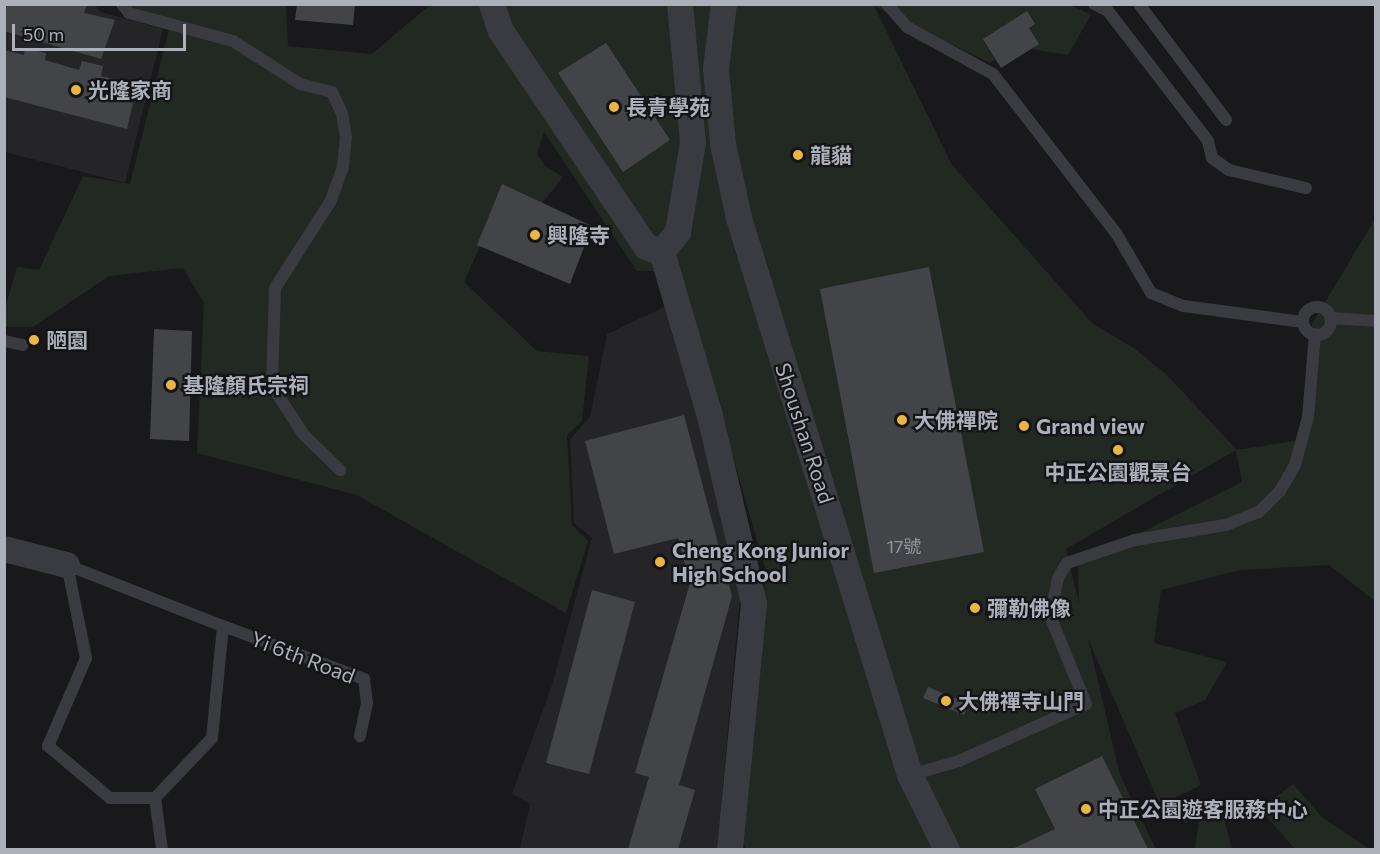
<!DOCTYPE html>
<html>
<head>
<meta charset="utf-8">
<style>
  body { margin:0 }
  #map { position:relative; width:1380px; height:854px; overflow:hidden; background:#19191b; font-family:Commissioner,"Noto Sans TC",sans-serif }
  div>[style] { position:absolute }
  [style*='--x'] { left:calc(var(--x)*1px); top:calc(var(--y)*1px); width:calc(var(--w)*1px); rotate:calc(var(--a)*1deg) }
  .built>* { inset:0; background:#252528 }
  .green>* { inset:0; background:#212922 }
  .building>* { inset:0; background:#434448 }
  .lane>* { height:12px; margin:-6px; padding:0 6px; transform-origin:6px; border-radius:6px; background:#3a3b40 }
  .lane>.ring { margin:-6px; padding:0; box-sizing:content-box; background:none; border:12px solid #3a3b40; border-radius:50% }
  .street>* { height:26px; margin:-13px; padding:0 13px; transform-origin:13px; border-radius:13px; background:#3a3b40 }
  .dots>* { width:16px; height:16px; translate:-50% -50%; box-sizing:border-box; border:3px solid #141416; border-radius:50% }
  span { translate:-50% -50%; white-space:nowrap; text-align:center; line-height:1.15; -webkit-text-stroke:4.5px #141416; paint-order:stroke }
  .number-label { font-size:18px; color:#92959e }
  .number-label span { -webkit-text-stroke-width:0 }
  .poi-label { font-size:21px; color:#acb0ba; font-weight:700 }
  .left { translate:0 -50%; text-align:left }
  .street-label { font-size:21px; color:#acb0ba }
  .frame { position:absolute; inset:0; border:6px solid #acb0ba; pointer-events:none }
  .scale { position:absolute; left:12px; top:24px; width:174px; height:27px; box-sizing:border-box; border:3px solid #acb0ba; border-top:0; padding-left:8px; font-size:18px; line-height:21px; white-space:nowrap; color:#acb0ba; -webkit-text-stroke:4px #141416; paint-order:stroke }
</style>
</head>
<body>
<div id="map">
  <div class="built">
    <div style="clip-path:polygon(4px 5px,95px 5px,101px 12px,163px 29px,125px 183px,5px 152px)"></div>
    <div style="clip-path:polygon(671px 304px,741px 586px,717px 849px,520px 849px,530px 804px,512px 794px,552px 685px,592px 538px,574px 523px,570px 439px,590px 417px,607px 334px)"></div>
  </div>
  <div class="green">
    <div style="clip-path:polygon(evenodd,122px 5px,286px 5px,288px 46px,372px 54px,430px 5px,1071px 5px,1091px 15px,1068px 55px,1015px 46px,990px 63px,874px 6px,952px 165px,1092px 323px,1135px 349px,1167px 375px,1237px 450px,1300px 440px,1312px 324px,1375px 219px,1375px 601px,1329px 565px,1240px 570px,1161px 590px,1154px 643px,1227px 662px,1205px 700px,1175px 713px,1201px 785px,1160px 805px,1088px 639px,1120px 775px,1156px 849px,746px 849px,743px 843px,766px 571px,679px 271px,637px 271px,544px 132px,537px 154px,545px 166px,563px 177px,543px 202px,498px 206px,464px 282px,537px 351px,589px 356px,582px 421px,567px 435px,572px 525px,588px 541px,566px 613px,357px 495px,197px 453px,204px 303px,183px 268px,109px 276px,33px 327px,5px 327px,5px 308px,17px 267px,39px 270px,83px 176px,130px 184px,170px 25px,122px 5px,1236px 450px,1242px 482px,1078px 564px,1079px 604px,1066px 549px,1236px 450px)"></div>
    <div style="clip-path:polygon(1293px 784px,1322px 817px,1369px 849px,1295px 849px,1260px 809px)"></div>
    <div style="clip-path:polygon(1201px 806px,1222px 811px,1232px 849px,1195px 849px)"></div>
  </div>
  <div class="building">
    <div style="clip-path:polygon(4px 4px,87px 4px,84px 13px,115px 20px,101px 59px,4px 31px)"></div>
    <div style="clip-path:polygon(297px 4px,355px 4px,353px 25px,295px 20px)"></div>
    <div style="clip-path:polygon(1027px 11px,1035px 24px,1029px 28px,1039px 44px,1001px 68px,983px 39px)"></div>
    <div style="clip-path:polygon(606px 43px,670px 140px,623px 172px,558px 73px)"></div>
    <div style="clip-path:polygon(25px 48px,46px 53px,45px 60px,79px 70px,82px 61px,103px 66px,101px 76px,121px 81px,117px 99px,133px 103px,127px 129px,4px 97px,4px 50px,24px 55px)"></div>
    <div style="clip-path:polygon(502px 184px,592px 226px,570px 284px,477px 245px)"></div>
    <div style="clip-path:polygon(929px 267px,984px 552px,874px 573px,820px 289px)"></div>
    <div style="clip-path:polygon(154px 329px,192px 331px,189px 441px,150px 439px)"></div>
    <div style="clip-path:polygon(684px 415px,732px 596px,679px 785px,695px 790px,678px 849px,628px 849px,649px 777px,635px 773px,690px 583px,678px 538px,614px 554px,585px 441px)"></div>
    <div style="clip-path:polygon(592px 590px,635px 602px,589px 774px,546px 763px)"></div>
    <div style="clip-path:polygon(928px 687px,969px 704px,964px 715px,923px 698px)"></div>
    <div style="clip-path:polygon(1102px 756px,1148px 849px,1012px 849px,1055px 829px,1035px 789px)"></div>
  </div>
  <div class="lane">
    <div style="--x:122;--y:4;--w:11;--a:52"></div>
    <div style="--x:129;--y:13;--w:108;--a:15.1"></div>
    <div style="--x:233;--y:41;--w:80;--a:32.7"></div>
    <div style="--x:300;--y:84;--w:33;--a:14"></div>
    <div style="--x:332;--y:92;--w:23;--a:65"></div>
    <div style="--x:342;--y:113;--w:24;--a:81"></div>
    <div style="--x:346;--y:137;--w:30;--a:96"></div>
    <div style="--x:343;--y:167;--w:37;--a:110"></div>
    <div style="--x:330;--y:202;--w:102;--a:122.6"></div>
    <div style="--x:275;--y:288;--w:98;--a:91.8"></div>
    <div style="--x:272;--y:386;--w:57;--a:57.1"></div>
    <div style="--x:303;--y:434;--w:52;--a:44.2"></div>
    <div style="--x:887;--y:4;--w:30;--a:49"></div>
    <div style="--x:907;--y:27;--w:98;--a:28.7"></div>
    <div style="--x:993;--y:74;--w:201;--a:52.3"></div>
    <div style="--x:1116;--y:233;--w:69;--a:59.7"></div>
    <div style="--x:1151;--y:293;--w:35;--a:22"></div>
    <div style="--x:1184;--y:306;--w:120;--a:7.7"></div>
    <div style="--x:1094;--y:4;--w:16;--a:27"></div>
    <div style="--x:1108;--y:11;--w:164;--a:52.4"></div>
    <div style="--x:1208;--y:141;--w:17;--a:77"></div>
    <div style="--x:1212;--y:158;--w:21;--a:35"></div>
    <div style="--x:1229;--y:170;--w:79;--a:13.2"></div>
    <div style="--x:1139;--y:4;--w:145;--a:53.1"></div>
    <div class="ring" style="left:1303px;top:307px;width:16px;height:16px"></div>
    <div style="--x:1331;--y:318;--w:45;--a:3.8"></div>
    <div style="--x:4;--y:341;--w:19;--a:12"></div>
    <div style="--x:67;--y:565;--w:168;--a:21.4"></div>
    <div style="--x:223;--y:626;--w:113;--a:95.6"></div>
    <div style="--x:212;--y:738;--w:83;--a:133.5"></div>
    <div style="--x:155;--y:798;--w:45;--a:180"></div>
    <div style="--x:110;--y:798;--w:81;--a:-140"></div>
    <div style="--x:48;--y:746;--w:96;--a:-66.6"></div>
    <div style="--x:86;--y:658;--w:95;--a:-101.5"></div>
    <div style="--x:223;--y:626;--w:151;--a:20.6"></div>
    <div style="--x:364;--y:679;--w:24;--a:83"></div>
    <div style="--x:367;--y:703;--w:34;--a:102"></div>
    <div style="--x:910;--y:775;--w:51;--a:-15.9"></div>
    <div style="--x:959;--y:761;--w:139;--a:-24.2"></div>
    <div style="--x:1086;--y:704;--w:95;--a:-112.2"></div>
    <div style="--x:1050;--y:616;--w:39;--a:-78"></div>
    <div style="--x:1058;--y:578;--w:17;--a:-59"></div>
    <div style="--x:1067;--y:563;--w:72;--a:-18.7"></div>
    <div style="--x:1135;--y:540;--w:92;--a:-9.4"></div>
    <div style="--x:1226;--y:525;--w:35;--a:-22"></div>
    <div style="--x:1259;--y:512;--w:30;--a:-45"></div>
    <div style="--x:1280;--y:491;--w:30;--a:-60"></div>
    <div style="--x:1295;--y:465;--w:50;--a:-74.8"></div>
    <div style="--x:1308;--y:417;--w:83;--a:-85.2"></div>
    <div style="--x:155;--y:798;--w:52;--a:82.3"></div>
  </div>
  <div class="street">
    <div style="--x:492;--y:4;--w:28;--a:72"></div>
    <div style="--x:501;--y:31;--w:260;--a:56.1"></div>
    <div style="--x:646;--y:247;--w:17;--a:17"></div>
    <div style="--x:662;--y:252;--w:26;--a:-51"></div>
    <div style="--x:678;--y:232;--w:91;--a:-80.5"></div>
    <div style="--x:693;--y:142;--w:139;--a:-95.4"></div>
    <div style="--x:724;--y:4;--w:65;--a:97"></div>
    <div style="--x:716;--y:69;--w:75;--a:84.7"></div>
    <div style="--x:723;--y:144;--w:76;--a:77.8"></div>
    <div style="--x:739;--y:218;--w:583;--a:72.93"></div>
    <div style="--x:910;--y:775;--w:84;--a:63.7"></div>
    <div style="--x:662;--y:252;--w:171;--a:73.7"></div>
    <div style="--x:710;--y:416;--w:193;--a:76.8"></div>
    <div style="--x:754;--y:604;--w:247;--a:95.6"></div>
    <div style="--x:4;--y:549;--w:65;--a:14.3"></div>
  </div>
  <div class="dots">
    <div style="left:76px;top:90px;background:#ecb440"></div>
    <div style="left:614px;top:107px;background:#ecb440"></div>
    <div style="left:798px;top:155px;background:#ecb440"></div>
    <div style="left:535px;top:235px;background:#ecb440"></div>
    <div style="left:34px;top:340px;background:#ecb440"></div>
    <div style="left:171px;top:385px;background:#ecb440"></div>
    <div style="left:902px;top:420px;background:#ecb440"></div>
    <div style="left:1024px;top:426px;background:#ecb440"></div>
    <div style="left:1118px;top:450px;background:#ecb440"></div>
    <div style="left:660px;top:562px;background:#ecb440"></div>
    <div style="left:975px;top:608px;background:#ecb440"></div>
    <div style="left:946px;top:701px;background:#ecb440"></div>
    <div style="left:1086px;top:809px;background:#ecb440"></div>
  </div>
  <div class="number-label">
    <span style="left:904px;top:546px">17號</span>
  </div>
  <div class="poi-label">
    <span class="left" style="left:88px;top:90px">光隆家商</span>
    <span class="left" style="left:626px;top:107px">長青學苑</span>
    <span class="left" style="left:810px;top:155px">龍貓</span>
    <span class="left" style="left:547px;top:235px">興隆寺</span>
    <span class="left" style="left:46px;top:340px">陋園</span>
    <span class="left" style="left:183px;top:385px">基隆顏氏宗祠</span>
    <span class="left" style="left:914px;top:420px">大佛禪院</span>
    <span class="left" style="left:1036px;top:426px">Grand view</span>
    <span style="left:1118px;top:472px">中正公園觀景台</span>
    <span class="left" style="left:672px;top:562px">Cheng Kong Junior<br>High School</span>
    <span class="left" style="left:987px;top:608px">彌勒佛像</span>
    <span class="left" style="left:958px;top:701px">大佛禪寺山門</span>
    <span class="left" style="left:1098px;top:809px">中正公園遊客服務中心</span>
  </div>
  <div class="street-label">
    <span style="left:805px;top:433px;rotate:72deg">Shoushan Road</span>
    <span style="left:303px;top:657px;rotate:21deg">Yi 6th Road</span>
  </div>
  <div class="frame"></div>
  <div class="scale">50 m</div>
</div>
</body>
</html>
